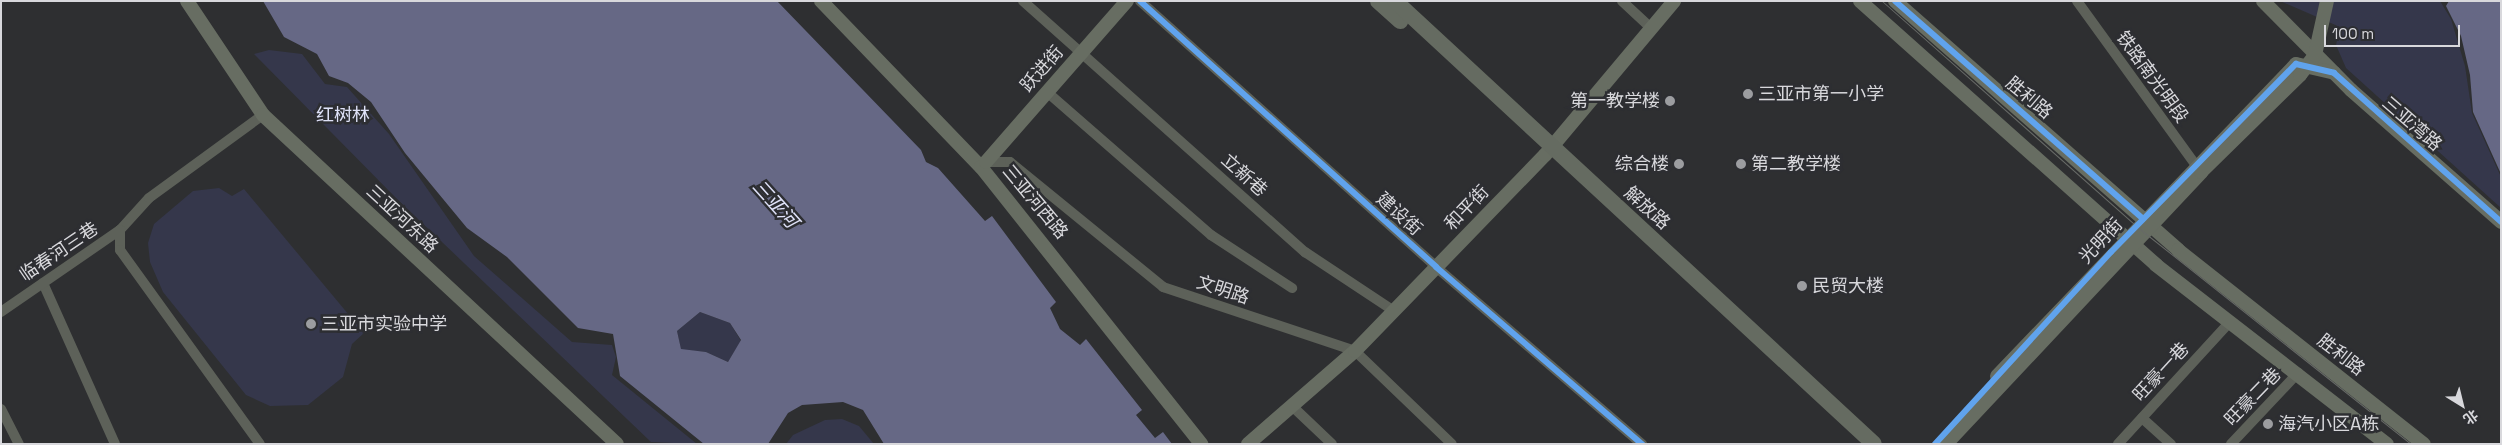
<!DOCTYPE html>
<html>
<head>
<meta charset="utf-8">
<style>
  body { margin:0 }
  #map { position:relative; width:2502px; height:445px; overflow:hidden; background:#2e2f31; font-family:"Space Grotesk","Noto Sans SC",sans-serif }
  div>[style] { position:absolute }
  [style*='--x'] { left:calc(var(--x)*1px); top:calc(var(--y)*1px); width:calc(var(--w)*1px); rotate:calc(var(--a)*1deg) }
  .green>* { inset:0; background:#35374b }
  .water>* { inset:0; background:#666885 }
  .street>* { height:10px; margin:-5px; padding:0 5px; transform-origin:5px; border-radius:5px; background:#5d6159 }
  .secondary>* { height:14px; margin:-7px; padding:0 7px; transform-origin:7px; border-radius:7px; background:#676d62 }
  .primary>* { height:16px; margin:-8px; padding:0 8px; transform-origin:8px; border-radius:8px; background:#656b61 }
  .tram>* { height:1px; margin:-0.5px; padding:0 0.5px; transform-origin:0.5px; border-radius:0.5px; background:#676a67 }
  .cycleway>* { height:6px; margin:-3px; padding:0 3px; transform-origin:3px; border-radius:3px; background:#60a3ed }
  .dots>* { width:14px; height:14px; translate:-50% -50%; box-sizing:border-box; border:2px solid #2d2e32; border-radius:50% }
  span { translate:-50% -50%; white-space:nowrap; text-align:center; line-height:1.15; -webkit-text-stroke:5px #2d2e32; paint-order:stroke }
  .street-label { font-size:18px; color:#d8d8dc }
  .poi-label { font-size:18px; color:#d8d8dc }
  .left { translate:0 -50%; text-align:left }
  .right { translate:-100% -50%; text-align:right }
  .park-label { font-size:18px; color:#dfe2f8 }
  .water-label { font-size:19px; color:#e0e3fa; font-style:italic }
  .frame { position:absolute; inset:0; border:2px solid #d8d8dc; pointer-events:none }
  .north { position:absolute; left:2437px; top:380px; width:50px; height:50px; -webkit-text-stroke:4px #2d2e32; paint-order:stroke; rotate:144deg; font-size:14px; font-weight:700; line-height:20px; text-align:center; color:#d8d8dc }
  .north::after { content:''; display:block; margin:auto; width:18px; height:22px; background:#d8d8dc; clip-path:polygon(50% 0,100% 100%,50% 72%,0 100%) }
  .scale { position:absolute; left:2324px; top:25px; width:136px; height:22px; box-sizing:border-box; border:2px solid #d8d8dc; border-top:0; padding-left:6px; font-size:15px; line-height:18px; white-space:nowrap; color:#d8d8dc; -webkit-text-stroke:4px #2d2e32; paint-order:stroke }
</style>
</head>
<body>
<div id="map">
  <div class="green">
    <div style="clip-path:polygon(2280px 1px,2440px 1px,2451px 19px,2465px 66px,2472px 113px,2501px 177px,2501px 208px,2346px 68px,2336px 45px,2340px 27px)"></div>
    <div style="clip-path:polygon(269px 50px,302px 54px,325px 84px,347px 87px,389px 134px,474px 256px,572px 342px,612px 345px,616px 357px,612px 375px,697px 444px,651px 442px,396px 198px,254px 54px)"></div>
    <div style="clip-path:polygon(219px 188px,232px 196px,244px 189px,364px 333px,352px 344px,343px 377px,308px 405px,270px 406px,246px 395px,163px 292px,150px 262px,148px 243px,154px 224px,193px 191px)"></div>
    <div style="clip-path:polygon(700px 312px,730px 323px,741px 341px,728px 362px,706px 352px,681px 350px,677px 331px)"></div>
    <div style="clip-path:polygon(842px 419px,859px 426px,874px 444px,786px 444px,793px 435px,825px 420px)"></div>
  </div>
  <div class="water">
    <div style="clip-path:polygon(evenodd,263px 1px,777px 1px,921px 150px,926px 162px,938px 168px,985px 221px,992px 216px,1056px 302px,1050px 308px,1060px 329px,1080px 345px,1086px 339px,1142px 410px,1136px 415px,1155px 438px,1163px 432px,1172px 444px,884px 444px,863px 410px,843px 402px,802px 405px,788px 413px,768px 444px,704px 444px,620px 376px,613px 334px,578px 328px,507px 257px,467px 228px,405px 153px,371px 102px,348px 83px,329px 76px,317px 54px,284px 37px,263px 1px,700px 312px,730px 323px,741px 340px,728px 362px,706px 352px,681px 349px,677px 331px,700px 312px)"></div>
    <div style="clip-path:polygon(2449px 1px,2501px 1px,2501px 174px,2473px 112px,2470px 75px,2461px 36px,2446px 6px)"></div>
  </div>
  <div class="street">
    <div style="--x:1023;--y:1;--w:378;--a:41.7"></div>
    <div style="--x:1305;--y:252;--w:107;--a:33.5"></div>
    <div style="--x:1140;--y:1;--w:398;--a:41.9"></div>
    <div style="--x:1436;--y:267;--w:272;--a:40.7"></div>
    <div style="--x:1622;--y:1;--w:40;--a:43"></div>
    <div style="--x:2077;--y:1;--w:210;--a:54.1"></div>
    <div style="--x:1047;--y:92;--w:218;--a:41.1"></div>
    <div style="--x:1211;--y:235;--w:97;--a:33.2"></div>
    <div style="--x:986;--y:162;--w:24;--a:0"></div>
    <div style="--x:1010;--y:162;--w:198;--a:39.2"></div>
    <div style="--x:1163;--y:287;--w:202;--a:18.4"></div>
    <div style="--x:1355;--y:351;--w:134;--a:43.8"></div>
    <div style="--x:120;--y:230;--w:43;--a:-47.8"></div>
    <div style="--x:149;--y:198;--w:141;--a:-36.1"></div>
    <div style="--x:43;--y:283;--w:176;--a:65.9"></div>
    <div style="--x:1;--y:312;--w:145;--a:-34.6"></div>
    <div style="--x:120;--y:230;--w:20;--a:90"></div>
    <div style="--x:120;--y:250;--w:239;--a:54.2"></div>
    <div style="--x:1292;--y:406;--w:55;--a:43.5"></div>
    <div style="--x:1;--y:409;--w:39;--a:63"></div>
    <div style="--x:2142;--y:418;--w:39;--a:42"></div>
    <div style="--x:2118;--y:444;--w:164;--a:-47.5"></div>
    <div style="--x:2231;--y:444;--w:98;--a:-46.7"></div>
  </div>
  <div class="secondary">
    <div style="--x:187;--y:1;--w:137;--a:56.3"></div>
    <div style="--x:263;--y:115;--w:483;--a:42.9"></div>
    <div style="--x:821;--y:1;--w:231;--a:46.1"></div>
    <div style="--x:981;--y:167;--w:354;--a:51.5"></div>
    <div style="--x:1860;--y:1;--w:397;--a:41.7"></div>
    <div style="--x:2156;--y:265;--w:292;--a:37.8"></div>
    <div style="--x:1895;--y:1;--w:377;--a:41.3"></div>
    <div style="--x:2178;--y:250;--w:313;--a:38.3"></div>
    <div style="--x:2263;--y:1;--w:125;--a:45.3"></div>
    <div style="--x:2351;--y:90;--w:200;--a:41.3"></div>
    <div style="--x:986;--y:162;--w:214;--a:-48.8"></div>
    <div style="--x:1997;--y:376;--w:432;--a:-46.2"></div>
    <div style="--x:2296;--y:64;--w:39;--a:13"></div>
    <div style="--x:1248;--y:444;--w:142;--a:-41"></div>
    <div style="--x:1355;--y:351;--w:273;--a:-45.9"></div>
    <div style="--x:1545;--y:155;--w:201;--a:-50"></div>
    <div style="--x:1946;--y:444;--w:373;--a:-46.8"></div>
    <div style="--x:2201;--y:172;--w:139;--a:-44.4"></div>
    <div style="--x:2300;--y:75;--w:25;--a:-53"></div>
    <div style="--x:2315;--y:55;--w:55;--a:-77.5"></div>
  </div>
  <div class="primary">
    <div style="--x:1378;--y:1;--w:30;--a:42"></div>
    <div style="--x:1395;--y:1;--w:652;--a:42.76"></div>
  </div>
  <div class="tram">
    <div style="--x:1882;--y:1;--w:339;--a:41.5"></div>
    <div style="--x:2136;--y:226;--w:351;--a:38.4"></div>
  </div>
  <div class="cycleway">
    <div style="--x:1140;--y:1;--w:398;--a:41.9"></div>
    <div style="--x:1436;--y:267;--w:272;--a:40.7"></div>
    <div style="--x:1895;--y:1;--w:330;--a:41.3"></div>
    <div style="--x:1935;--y:444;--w:260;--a:-47.5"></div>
    <div style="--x:2111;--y:252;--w:264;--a:-45.5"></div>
    <div style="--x:2296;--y:64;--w:39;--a:13"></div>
    <div style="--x:2334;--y:73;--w:224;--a:41.7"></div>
  </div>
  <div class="dots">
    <div style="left:1748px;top:94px;background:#9c9da0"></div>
    <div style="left:1670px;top:101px;background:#9c9da0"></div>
    <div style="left:1679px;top:164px;background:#9c9da0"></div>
    <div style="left:1741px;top:164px;background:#9c9da0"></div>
    <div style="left:1802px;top:286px;background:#9c9da0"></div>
    <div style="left:311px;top:324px;background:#9c9da0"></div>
    <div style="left:2268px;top:424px;background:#9c9da0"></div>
  </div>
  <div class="street-label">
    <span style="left:1042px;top:69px;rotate:-49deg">跃进街</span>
    <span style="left:2152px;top:77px;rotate:54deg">铁路南光明段</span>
    <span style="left:2029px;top:98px;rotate:40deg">胜利路</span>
    <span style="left:2412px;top:124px;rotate:41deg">三亚湾路</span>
    <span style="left:1244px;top:175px;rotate:42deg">立新巷</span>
    <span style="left:1035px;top:202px;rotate:50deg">三亚河西路</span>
    <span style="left:1467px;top:208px;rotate:-46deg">和平街</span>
    <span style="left:1647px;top:208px;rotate:42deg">解放路</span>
    <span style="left:1399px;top:214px;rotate:42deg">建设街</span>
    <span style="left:402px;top:219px;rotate:43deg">三亚河东路</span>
    <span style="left:2101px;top:241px;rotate:-47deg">光明街</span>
    <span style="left:59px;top:252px;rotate:-34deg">临春河三巷</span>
    <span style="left:1223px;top:290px;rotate:18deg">文明路</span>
    <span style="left:2341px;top:355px;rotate:38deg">胜利路</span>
    <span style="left:2161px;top:372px;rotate:-47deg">旺豪一巷</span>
    <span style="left:2253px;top:397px;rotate:-46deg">旺豪二巷</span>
  </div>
  <div class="poi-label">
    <span class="left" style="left:1758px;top:94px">三亚市第一小学</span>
    <span class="right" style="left:1660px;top:101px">第一教学楼</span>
    <span class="right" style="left:1669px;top:164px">综合楼</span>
    <span class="left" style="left:1751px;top:164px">第二教学楼</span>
    <span class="left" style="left:1812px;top:286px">民贸大楼</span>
    <span class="left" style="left:321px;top:324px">三亚市实验中学</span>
    <span class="left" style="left:2278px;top:424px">海汽小区A栋</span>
  </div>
  <div class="park-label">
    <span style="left:343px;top:115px">红树林</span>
  </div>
  <div class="water-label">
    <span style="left:775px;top:204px;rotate:48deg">三亚河</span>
  </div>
  <div class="frame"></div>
  <div class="north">北</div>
  <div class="scale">100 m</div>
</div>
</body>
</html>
